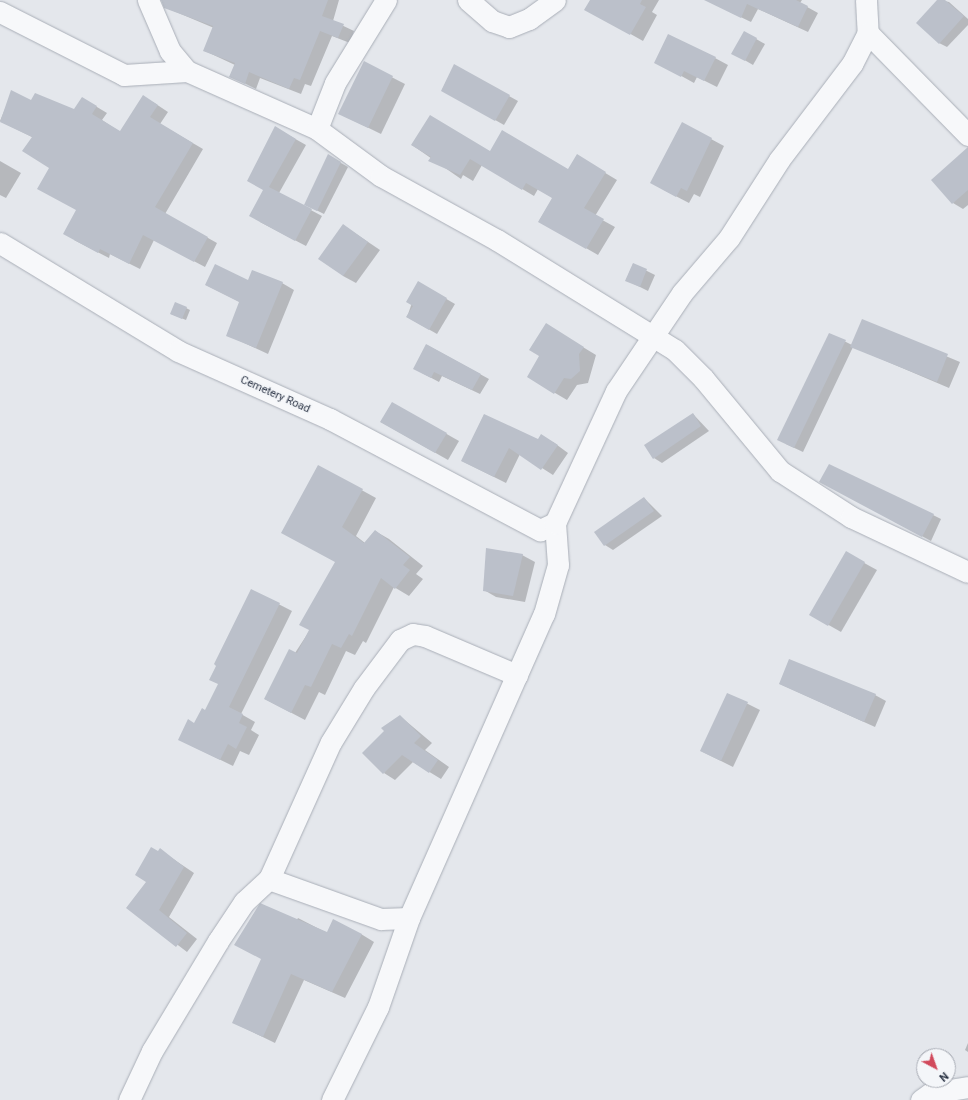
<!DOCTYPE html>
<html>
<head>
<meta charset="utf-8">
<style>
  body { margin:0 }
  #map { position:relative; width:968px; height:1100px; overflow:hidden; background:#e4e7ec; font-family:Roboto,sans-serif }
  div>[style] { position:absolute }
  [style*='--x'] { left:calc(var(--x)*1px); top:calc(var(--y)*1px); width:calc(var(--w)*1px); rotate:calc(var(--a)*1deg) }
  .shadow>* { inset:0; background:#0003 }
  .building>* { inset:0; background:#bbc0ca }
  .roads { filter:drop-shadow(0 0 1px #a9aeb7) drop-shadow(0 0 1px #a9aeb7) }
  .street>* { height:21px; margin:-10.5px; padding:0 10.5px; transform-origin:10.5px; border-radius:10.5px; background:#f7f8fa }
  span { translate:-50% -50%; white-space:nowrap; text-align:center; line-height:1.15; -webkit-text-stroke:3.5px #f4f6f9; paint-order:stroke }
  .street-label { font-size:11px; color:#2b3445 }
  .north { position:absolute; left:916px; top:1048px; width:40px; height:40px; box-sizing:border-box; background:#f4f6f9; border:1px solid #a4a8b1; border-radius:50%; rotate:139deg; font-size:11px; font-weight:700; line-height:16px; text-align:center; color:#2b3445 }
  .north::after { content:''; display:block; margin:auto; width:14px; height:18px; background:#d1495b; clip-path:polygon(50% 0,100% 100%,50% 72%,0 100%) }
</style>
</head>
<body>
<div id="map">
  <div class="shadow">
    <div style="clip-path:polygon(172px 0,339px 0,333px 21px,354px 31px,350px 43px,332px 36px,311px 86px,305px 84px,301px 94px,260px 78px,256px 89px,230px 76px,235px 65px,205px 51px,214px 28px,169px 9px)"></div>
    <div style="clip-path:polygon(591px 0,659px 0,652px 12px,657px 15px,643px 41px,586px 9px)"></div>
    <div style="clip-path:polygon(723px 0,802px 0,800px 3px,818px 13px,808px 32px,758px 9px,751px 22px,730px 12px)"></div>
    <div style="clip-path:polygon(939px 0,949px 2px,968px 19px,968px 25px,947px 47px,939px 43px)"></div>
    <div style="clip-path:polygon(744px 32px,765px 44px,753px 65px,741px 58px)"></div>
    <div style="clip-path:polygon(715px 58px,728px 65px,717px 87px,697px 77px,694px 83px,667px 68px)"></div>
    <div style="clip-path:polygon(364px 63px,405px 84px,381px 134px,340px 114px)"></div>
    <div style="clip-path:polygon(454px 66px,518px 101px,504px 125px,442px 90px)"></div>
    <div style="clip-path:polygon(12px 92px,32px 101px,75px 110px,82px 98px,107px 113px,102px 120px,120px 132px,153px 102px,168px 112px,160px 124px,203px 149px,165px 214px,217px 243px,205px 267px,154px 240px,140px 269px,110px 254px,109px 258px,74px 240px,78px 209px,32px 137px,0 121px)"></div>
    <div style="clip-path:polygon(683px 124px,724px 146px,700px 197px,694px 194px,689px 203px,664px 190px)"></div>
    <div style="clip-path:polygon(276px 128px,306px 145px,279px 193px,322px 216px,306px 246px,260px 222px)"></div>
    <div style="clip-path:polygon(412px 145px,490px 152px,568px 171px,577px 156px,617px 180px,595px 216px,615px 227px,598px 255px,539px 221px,553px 198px,538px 189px,534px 196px,482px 165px,473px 181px,463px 175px,461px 179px)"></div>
    <div style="clip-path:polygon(968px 151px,968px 205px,963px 209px,953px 203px)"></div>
    <div style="clip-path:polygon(329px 156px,348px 167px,324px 214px,312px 208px)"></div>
    <div style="clip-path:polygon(0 161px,21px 173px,6px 198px,0 195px)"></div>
    <div style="clip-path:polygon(343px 225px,380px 250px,356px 283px,343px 276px)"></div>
    <div style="clip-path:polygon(633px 264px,655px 275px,648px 291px,626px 280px)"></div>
    <div style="clip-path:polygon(249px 281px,282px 283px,294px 290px,268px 354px,227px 335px,240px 302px,206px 285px)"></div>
    <div style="clip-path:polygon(419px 283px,455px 304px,437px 334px,407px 317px)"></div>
    <div style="clip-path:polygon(186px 308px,190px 310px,186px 320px,171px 314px)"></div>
    <div style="clip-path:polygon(862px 321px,960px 362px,949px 388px,853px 347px,803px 452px,786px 444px,830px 334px,852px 345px)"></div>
    <div style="clip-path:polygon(558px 332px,596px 355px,588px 383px,577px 385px,567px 400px,528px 377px)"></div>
    <div style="clip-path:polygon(427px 345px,489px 379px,480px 394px,442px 376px,439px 382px,422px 373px)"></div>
    <div style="clip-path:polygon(392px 403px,459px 441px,448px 460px,381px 422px)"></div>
    <div style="clip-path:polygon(693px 414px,709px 431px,662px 463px,654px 458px)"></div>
    <div style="clip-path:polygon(484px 415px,538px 441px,553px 442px,568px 453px,553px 475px,520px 454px,506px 483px,462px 461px)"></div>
    <div style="clip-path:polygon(318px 466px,376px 498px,356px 536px,365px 543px,375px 531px,389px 539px,423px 566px,416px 574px,423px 579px,409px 596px,394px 587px,366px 643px,363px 641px,355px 655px,346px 651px,325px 695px,319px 692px,305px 720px,265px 699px,310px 630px,336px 562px)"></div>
    <div style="clip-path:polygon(829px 486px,933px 515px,941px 519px,931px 541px)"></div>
    <div style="clip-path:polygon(644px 498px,662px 516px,613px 550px,605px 545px,596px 532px)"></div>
    <div style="clip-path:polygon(846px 553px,877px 570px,841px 632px,811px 615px)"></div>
    <div style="clip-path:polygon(522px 555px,535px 562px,525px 602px,496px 597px,484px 590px)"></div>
    <div style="clip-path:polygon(251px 590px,292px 611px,241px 714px,255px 722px,251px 730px,259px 735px,249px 755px,240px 751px,233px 766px,192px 746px,195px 724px,206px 711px,219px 684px)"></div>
    <div style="clip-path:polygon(780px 684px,875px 695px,886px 701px,875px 727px)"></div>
    <div style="clip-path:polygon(728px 694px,760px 710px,733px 767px,701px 751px)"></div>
    <div style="clip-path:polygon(400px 716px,432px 743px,425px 750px,449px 767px,441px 779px,413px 762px,395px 780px,384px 773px)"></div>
    <div style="clip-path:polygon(160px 850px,194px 873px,169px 917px,197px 939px,187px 952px,128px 907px,148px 882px)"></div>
    <div style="clip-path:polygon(298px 918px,327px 933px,361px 934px,374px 942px,345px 998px,304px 980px,275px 1043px,234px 1023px)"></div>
    <div style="clip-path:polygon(968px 1043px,968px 1052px,965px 1050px)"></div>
  </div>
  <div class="building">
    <div style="clip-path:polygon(161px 0,328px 0,322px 16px,344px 24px,338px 38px,320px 31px,300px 80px,294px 78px,289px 89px,249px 72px,245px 84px,229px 77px,235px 63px,203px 51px,213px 26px,164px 8px)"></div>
    <div style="clip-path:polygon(590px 0,642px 0,640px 4px,646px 7px,630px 35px,584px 10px)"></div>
    <div style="clip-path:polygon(704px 0,796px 0,808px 6px,798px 27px,747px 4px,741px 18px)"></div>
    <div style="clip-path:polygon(937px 0,945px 0,964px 16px,939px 44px,916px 23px)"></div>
    <div style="clip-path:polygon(744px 31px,757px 38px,745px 61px,731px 54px)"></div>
    <div style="clip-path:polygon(668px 34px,716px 57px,704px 81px,684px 71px,681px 77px,654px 63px)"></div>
    <div style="clip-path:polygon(364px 61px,393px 76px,368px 128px,338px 114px)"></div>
    <div style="clip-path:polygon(454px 64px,510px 95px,495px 121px,441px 91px)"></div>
    <div style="clip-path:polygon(11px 90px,31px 100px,35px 93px,74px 109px,82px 97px,97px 106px,92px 114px,120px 131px,143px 95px,158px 105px,150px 117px,193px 143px,155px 207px,208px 237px,194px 262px,143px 235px,129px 264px,100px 249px,98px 253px,63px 234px,76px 210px,37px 189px,49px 168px,22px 151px,32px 137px,0 122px)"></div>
    <div style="clip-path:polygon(430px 115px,490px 151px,502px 130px,568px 169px,577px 154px,606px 172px,584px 208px,604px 219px,586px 249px,538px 222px,552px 198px,526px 183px,522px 190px,470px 159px,460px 175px,428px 161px,431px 157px,411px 145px)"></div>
    <div style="clip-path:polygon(682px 122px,712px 138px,687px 191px,681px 188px,676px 197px,650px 183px)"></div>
    <div style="clip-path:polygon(275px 126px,296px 139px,269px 187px,312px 209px,295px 241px,249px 216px,263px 190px,247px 181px)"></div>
    <div style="clip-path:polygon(968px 147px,968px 190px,952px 204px,931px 180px)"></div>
    <div style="clip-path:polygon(328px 154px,341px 162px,317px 211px,304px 205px)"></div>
    <div style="clip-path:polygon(343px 224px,368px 242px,343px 276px,318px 259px)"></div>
    <div style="clip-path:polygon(633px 263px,647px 269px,640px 287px,625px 281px)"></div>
    <div style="clip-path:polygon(215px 264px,248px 280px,252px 270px,283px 282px,256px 348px,226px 336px,239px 302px,205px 285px)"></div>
    <div style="clip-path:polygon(418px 281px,447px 298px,429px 330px,406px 317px,413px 306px,406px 302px)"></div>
    <div style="clip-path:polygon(175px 302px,187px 307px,182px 319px,170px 314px)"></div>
    <div style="clip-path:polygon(862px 319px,948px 354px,937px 382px,850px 347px)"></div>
    <div style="clip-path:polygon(546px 323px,584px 347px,579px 354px,580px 371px,571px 379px,564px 378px,554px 394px,527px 377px,539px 356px,529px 350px)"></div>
    <div style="clip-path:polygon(829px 333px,846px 340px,794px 448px,777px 440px)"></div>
    <div style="clip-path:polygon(426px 344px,481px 374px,472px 390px,434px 372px,431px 378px,413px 369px)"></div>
    <div style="clip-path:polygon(392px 402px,447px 433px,435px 453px,380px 422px)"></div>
    <div style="clip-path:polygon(693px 413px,701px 426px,653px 459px,644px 445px)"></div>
    <div style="clip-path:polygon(484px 414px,538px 439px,541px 434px,558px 445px,541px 470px,509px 448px,494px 477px,461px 461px)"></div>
    <div style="clip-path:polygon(829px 464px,934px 514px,922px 537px,819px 482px)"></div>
    <div style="clip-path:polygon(318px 465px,363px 489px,342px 527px,364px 543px,375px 530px,410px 557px,403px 565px,410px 570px,395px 589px,381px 578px,352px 636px,349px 634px,341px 648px,332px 644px,311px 687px,305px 685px,291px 713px,264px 699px,289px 649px,297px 653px,309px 630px,299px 625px,335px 562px,281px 533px)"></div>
    <div style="clip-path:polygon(644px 497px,654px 511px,604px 546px,594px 532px)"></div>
    <div style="clip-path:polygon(486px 548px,523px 554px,513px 596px,483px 591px)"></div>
    <div style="clip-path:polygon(846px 551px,865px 562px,828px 626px,809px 615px)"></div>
    <div style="clip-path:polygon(251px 589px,280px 603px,229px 707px,243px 714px,239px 723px,247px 727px,236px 749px,228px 744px,220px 760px,178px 740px,188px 719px,194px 723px,202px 708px,205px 710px,218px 684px,209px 680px,216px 666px,214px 664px)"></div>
    <div style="clip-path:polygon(789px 659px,876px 694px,864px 722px,779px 684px)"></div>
    <div style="clip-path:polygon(727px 693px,748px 702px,721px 761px,700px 751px)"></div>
    <div style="clip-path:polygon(400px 715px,421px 736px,414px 743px,438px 760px,429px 773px,402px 755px,383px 774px,362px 753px,384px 731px,381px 728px)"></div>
    <div style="clip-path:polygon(151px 847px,158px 851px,160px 848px,184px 867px,159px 910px,187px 933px,176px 947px,126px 908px,146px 882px,135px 875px)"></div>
    <div style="clip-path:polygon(260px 903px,327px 932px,333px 919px,362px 934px,332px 992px,291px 974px,263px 1037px,232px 1023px,261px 959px,234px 945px)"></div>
  </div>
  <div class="roads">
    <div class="street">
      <div style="--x:148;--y:0;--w:56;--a:66.7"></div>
      <div style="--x:170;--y:51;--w:26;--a:50"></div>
      <div style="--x:187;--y:71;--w:142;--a:24"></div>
      <div style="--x:386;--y:0;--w:97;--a:121.6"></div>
      <div style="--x:335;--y:83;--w:49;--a:111.4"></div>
      <div style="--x:317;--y:129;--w:79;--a:36.3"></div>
      <div style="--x:381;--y:176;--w:132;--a:28.9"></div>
      <div style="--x:497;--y:240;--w:209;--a:31.7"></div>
      <div style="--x:675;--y:350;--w:40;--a:45"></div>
      <div style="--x:703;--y:378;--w:121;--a:50.4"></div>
      <div style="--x:780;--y:471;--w:85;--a:32.9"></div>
      <div style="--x:851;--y:517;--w:129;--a:25.2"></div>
      <div style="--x:468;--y:0;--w:32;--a:41"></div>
      <div style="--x:492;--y:21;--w:18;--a:19"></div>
      <div style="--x:509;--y:27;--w:22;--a:-22"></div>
      <div style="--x:529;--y:19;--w:32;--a:-36"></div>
      <div style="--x:866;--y:0;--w:33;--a:87"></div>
      <div style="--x:0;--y:12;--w:139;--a:26.9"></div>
      <div style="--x:124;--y:75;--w:63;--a:-3.6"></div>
      <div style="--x:0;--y:243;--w:208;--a:31.2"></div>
      <div style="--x:178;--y:351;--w:167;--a:24.1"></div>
      <div style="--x:330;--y:419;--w:238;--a:27.9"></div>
      <div style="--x:540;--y:530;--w:17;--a:-25"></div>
      <div style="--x:269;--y:879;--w:119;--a:19.7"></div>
      <div style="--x:381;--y:919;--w:28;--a:-2"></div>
      <div style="--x:409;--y:918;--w:333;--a:-66.1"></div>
      <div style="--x:544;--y:614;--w:51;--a:-74.1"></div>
      <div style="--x:558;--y:565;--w:42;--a:-94.1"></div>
      <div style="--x:555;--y:523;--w:145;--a:-65.2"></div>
      <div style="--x:616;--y:391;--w:118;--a:-56"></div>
      <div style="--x:682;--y:293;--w:72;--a:-49.5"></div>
      <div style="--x:729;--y:238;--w:93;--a:-57.3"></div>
      <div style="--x:779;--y:160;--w:121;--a:-52.8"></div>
      <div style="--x:852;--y:64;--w:35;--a:-63"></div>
      <div style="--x:868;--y:33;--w:143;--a:45.6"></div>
      <div style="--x:129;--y:1100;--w:54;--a:-64.9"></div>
      <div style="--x:152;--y:1051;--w:128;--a:-59"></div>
      <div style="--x:218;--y:941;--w:47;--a:-56.3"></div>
      <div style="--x:244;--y:902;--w:34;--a:-43"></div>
      <div style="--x:269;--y:879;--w:150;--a:-65.7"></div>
      <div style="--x:331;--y:742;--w:63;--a:-58.6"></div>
      <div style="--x:364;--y:688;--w:60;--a:-53.1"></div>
      <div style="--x:400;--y:640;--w:14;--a:-25"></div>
      <div style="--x:413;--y:634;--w:12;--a:9"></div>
      <div style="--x:425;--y:636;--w:100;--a:23"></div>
      <div style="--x:332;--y:1100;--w:104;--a:-63.7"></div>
      <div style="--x:378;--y:1007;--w:94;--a:-70.8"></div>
      <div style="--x:921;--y:1100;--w:12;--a:-35"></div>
      <div style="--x:931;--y:1093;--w:37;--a:-9"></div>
    </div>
  </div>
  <div class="street-label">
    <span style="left:275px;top:395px;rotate:24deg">Cemetery Road</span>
  </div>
  <div class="north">N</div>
</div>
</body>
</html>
